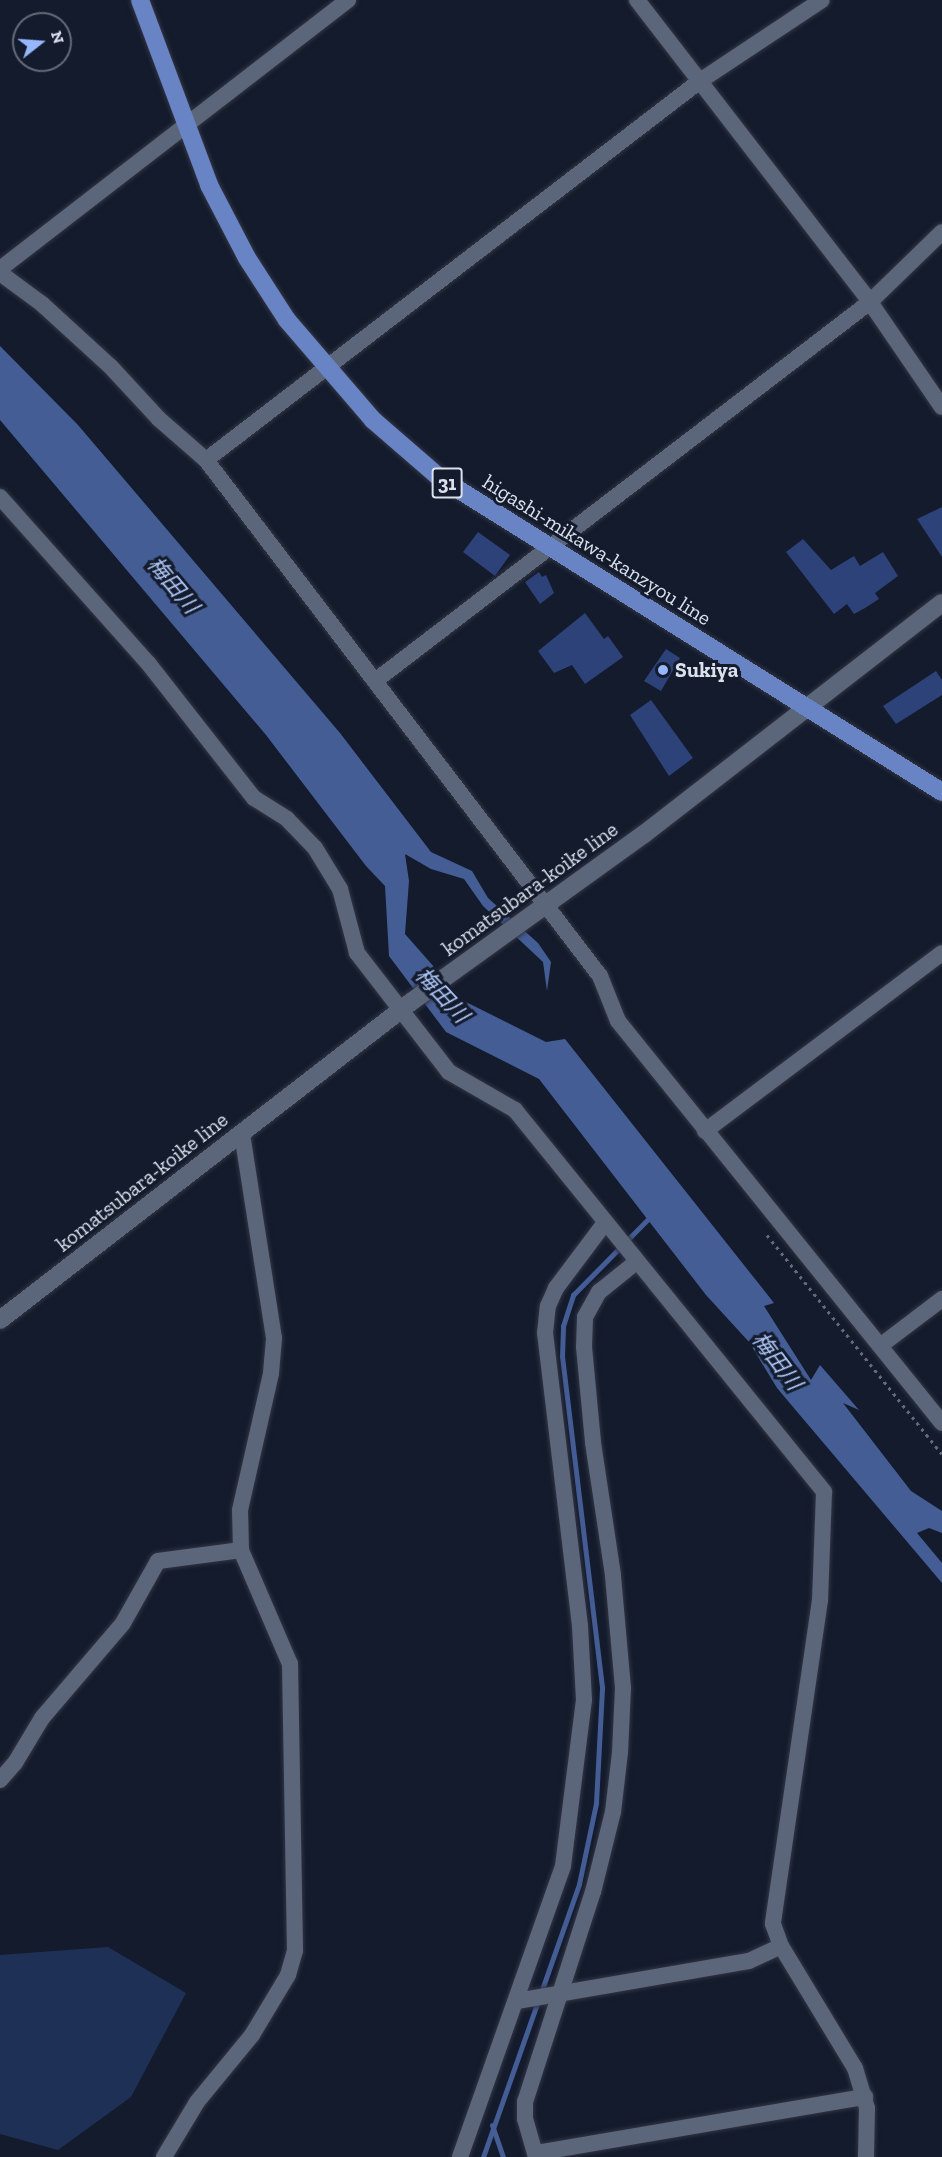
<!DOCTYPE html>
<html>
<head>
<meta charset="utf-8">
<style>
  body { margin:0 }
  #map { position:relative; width:942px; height:2157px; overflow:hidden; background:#131b2c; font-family:"Zilla Slab","Noto Sans JP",serif }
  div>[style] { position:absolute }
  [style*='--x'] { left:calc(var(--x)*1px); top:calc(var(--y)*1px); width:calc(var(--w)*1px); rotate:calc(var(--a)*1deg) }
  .green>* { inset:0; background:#1f3057 }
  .water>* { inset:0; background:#455d95 }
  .stream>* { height:5px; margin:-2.5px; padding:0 2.5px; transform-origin:2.5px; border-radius:2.5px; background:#455d95 }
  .building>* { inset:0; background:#2c4278 }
  .path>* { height:3px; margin-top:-1.5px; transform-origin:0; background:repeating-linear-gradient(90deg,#636b7a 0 3px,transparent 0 7.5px) }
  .roads { filter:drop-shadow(0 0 2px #323544) drop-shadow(0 0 2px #323544) }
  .street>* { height:16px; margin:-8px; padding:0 8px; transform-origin:8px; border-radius:8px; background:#5c667b }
  .secondary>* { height:18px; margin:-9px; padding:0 9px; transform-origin:9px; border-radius:9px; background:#5c667b }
  .primary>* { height:18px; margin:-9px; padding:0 9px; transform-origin:9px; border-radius:9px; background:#6884c5 }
  .dots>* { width:16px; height:16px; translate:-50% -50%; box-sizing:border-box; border:3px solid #131b2c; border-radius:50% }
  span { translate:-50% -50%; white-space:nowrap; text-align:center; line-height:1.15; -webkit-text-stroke:6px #131b2c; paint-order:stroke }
  .shield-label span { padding:2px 4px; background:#131b2c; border:2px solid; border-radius:4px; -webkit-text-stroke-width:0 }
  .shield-label { font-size:20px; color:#dae0ec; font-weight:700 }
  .street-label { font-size:21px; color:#dae0ec }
  .poi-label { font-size:21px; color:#dae0ec; font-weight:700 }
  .left { translate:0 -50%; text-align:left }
  .water-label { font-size:22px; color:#afc7f9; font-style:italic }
  .north { position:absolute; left:12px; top:12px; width:60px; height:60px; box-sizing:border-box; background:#131b2c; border:2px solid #636a79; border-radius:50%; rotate:73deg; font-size:16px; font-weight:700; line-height:24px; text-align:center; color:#dae0ec }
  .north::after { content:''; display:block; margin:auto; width:21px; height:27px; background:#96b6fd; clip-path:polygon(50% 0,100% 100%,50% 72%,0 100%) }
</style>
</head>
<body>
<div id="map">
  <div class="green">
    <div style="clip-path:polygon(108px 1947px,186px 1993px,131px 2097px,58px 2150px,0 2134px,0 1955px)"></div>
  </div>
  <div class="water">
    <div style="clip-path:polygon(0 346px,78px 425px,340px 733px,431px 852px,472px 871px,488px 898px,538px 943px,551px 962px,547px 991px,543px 962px,483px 906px,464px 879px,431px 869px,405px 854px,409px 881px,405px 934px,464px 1001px,546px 1042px,565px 1039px,774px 1303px,764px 1306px,811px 1380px,820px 1365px,859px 1410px,843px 1403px,911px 1491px,942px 1511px,942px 1533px,929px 1528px,917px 1533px,942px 1563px,942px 1583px,777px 1388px,749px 1342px,706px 1295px,539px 1079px,446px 1032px,389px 956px,385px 886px,366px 866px,266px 735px,0 420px)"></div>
  </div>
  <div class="stream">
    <div style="--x:492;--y:2125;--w:34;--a:71"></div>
    <div style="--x:483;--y:2157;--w:289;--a:-70.6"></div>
    <div style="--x:579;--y:1884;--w:83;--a:-78.1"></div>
    <div style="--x:596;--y:1803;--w:116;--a:-87"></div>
    <div style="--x:602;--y:1687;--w:333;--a:-96.9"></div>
    <div style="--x:562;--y:1356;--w:30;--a:-88"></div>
    <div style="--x:563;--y:1326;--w:33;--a:-72"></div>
    <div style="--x:573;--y:1295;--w:111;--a:-45.4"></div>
  </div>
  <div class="building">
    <div style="clip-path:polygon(942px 507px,942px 557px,917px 519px)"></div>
    <div style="clip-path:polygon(478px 532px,510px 555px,495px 576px,463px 552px)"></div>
    <div style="clip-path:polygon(803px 539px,831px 570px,854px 556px,860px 566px,883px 552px,898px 576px,875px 593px,879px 599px,865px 608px,854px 614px,847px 604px,834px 614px,786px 552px)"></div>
    <div style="clip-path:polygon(539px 572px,542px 577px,546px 575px,554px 593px,540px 604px,525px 582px)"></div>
    <div style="clip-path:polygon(585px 613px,604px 639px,608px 636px,623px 657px,585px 684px,572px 665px,554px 673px,538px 651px)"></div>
    <div style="clip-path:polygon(666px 649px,680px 658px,661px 691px,644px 681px)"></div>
    <div style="clip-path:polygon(936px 671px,942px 680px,942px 695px,896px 724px,883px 706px)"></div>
    <div style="clip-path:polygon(651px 700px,693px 758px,669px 776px,630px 715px)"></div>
  </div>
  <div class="path">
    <div style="--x:767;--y:1235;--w:280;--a:51.4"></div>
  </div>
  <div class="roads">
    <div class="street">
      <div style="--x:637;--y:0;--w:381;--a:52.3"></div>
      <div style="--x:870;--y:302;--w:127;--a:55.6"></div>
      <div style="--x:0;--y:269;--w:440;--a:-37.7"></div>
      <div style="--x:0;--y:273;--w:52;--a:36.4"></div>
      <div style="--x:42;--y:304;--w:92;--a:42.4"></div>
      <div style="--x:110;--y:366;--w:72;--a:47.2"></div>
      <div style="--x:159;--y:419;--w:62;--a:41.1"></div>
      <div style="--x:206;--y:460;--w:649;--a:52.64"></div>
      <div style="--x:600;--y:976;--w:48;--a:68.2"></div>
      <div style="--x:618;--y:1021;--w:516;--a:51.13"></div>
      <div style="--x:206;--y:460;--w:623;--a:-37.5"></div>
      <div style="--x:700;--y:81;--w:146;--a:-33.6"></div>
      <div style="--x:0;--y:497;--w:222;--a:48.3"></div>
      <div style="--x:148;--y:663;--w:172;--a:51.9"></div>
      <div style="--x:254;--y:798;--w:39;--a:32"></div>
      <div style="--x:287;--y:819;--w:40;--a:46"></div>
      <div style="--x:315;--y:848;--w:48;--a:58.6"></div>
      <div style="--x:340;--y:889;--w:66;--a:75.1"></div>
      <div style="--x:357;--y:953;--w:150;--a:52.3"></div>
      <div style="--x:449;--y:1072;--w:76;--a:29.9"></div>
      <div style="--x:515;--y:1110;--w:491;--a:51"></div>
      <div style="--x:824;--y:1492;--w:108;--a:92.1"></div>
      <div style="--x:820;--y:1600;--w:327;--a:98.3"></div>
      <div style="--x:773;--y:1924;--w:23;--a:70"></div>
      <div style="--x:781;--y:1946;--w:143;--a:58.8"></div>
      <div style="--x:855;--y:2068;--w:42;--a:73.3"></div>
      <div style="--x:867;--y:2108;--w:49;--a:91.2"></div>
      <div style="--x:375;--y:681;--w:623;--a:-37.44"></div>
      <div style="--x:870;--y:302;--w:100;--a:-44.2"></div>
      <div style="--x:705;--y:1131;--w:296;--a:-36.9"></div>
      <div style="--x:880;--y:1346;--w:78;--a:-37.2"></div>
      <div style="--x:0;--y:1780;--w:23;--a:-49"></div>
      <div style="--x:15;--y:1763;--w:52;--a:-59"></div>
      <div style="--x:42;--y:1718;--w:125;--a:-49.5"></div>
      <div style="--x:123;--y:1623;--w:71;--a:-60.6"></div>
      <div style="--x:158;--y:1561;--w:84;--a:-7.5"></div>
      <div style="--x:517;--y:2001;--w:235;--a:-9.8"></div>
      <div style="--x:749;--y:1961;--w:35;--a:-25"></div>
      <div style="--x:536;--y:2153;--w:334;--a:-9.7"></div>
      <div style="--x:164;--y:2157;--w:64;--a:-59"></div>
      <div style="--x:197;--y:2102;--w:87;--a:-50.6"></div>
      <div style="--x:252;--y:2035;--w:70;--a:-59"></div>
      <div style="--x:288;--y:1975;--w:26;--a:-74"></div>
      <div style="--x:295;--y:1950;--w:286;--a:-91"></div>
      <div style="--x:290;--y:1664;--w:124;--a:-113.3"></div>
      <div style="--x:241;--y:1550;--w:40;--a:-91.4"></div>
      <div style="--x:240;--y:1510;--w:140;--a:-77.2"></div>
      <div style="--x:271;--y:1373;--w:35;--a:-85"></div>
      <div style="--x:274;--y:1338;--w:206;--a:-98.9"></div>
      <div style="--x:460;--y:2157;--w:309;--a:-70.5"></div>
      <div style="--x:563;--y:1866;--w:167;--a:-82.8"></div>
      <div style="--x:584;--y:1700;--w:74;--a:-93.1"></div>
      <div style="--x:580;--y:1626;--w:295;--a:-96.8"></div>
      <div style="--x:545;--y:1333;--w:27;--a:-84"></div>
      <div style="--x:548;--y:1306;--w:20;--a:-66"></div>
      <div style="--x:556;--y:1288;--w:80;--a:-53.1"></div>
      <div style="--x:536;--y:2157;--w:40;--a:-106"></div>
      <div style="--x:525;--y:2119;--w:17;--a:-90"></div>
      <div style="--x:525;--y:2102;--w:221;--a:-72.1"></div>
      <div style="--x:593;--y:1892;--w:82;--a:-76"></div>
      <div style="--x:613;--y:1812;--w:60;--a:-83.3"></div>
      <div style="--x:620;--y:1752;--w:64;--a:-87.3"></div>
      <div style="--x:623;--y:1688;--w:113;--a:-95.1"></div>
      <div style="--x:613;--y:1575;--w:134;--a:-98.6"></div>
      <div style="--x:593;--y:1442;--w:95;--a:-95.4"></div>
      <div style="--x:584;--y:1347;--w:30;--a:-88"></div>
      <div style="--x:585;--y:1317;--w:29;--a:-61"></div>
      <div style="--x:599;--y:1292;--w:46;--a:-38.9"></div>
    </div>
    <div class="secondary">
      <div style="--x:0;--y:1320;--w:520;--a:-37.73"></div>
      <div style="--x:411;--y:1002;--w:287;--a:-35.8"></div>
      <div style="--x:644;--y:834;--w:377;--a:-37.8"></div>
    </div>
    <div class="primary">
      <div style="--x:140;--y:0;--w:197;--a:69.5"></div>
      <div style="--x:209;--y:185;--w:82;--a:62.5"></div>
      <div style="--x:247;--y:258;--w:74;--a:57.2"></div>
      <div style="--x:287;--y:320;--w:132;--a:49.3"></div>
      <div style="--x:373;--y:420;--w:89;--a:40.9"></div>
      <div style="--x:440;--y:478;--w:592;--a:32.03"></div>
    </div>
  </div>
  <div class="dots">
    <div style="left:663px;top:670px;background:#96b6fd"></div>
  </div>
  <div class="shield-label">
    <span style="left:447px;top:483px">31</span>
  </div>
  <div class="street-label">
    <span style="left:597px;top:550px;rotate:32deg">higashi-mikawa-kanzyou line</span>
    <span style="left:530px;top:889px;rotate:-36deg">komatsubara-koike line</span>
    <span style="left:142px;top:1182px;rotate:-38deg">komatsubara-koike line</span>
  </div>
  <div class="poi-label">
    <span class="left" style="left:675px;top:670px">Sukiya</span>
  </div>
  <div class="water-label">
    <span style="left:173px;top:585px;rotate:50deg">梅田川</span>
    <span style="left:442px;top:995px;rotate:47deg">梅田川</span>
    <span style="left:777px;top:1361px;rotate:53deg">梅田川</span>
  </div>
  <div class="north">N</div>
</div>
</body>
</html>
